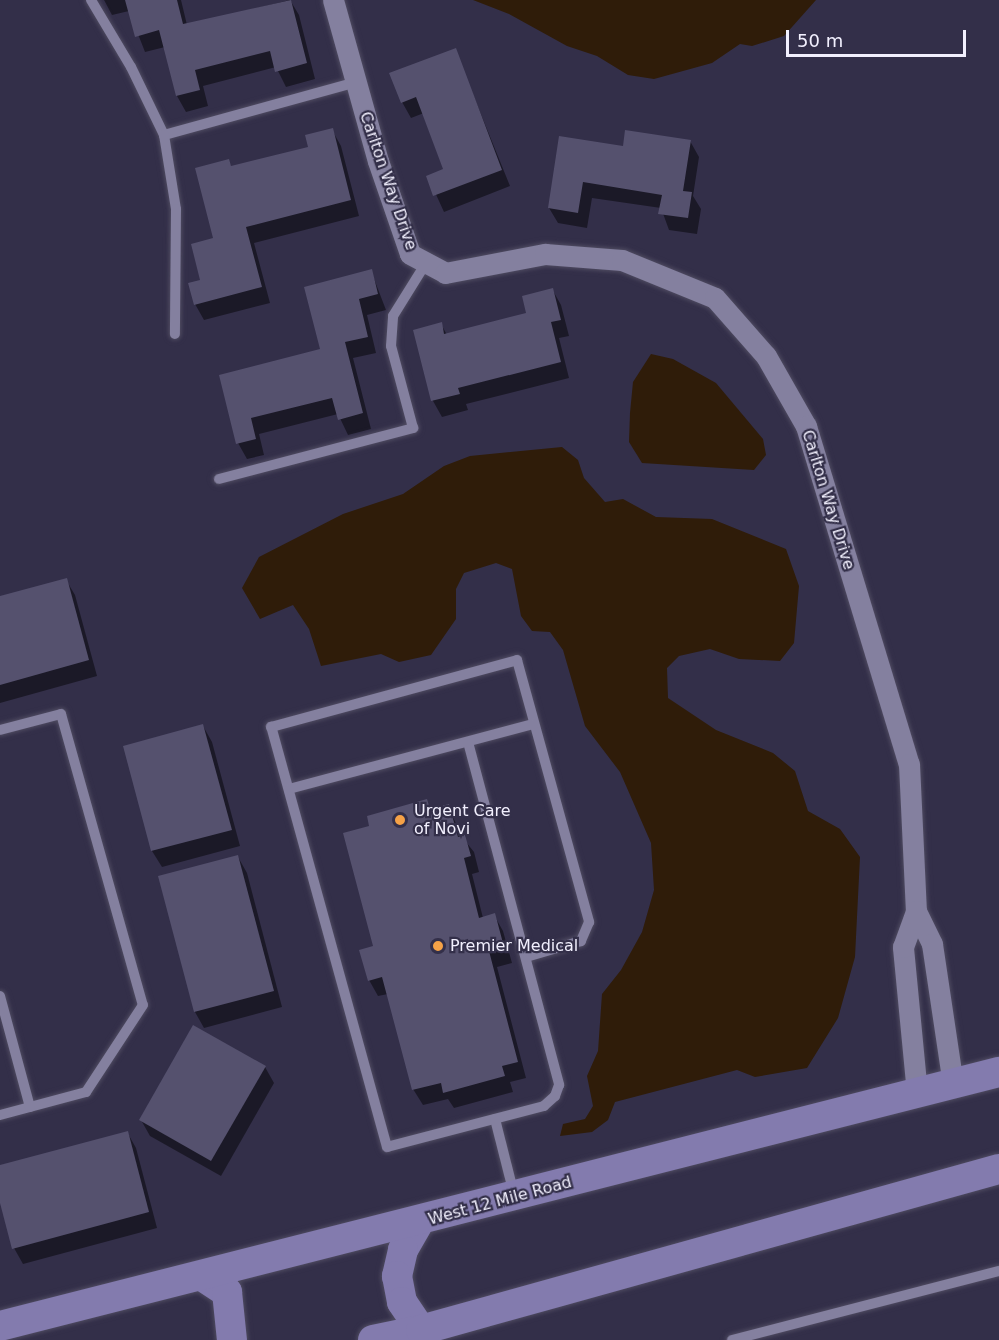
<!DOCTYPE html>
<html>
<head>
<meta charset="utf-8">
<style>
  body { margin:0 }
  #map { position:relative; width:999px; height:1340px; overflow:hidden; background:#332f49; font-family:"DejaVu Sans",sans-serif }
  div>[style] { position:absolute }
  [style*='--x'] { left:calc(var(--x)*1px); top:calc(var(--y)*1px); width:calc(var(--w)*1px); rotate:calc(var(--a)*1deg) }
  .water>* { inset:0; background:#2f1c09 }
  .shadow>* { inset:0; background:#0007 }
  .building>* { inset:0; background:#55516e }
  .roads { filter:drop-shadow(0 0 2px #4f4b61) drop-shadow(0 0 2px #4f4b61) }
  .service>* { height:10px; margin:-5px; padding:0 5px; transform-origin:5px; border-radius:5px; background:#84809f }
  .minor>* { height:21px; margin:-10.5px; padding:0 10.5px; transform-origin:10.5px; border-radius:10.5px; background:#84809f }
  .secondary>* { height:30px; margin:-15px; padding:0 15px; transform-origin:15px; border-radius:15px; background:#837bae }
  .dots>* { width:16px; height:16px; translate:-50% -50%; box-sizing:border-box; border:3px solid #332f49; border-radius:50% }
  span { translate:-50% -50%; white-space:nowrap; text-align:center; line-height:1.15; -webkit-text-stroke:4.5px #332f49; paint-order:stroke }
  .street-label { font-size:16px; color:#f2f0fe }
  .poi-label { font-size:16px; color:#f2f0fe }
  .left { translate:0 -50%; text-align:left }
  .scale { position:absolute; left:786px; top:30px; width:180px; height:27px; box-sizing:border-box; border:3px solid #f2f0fe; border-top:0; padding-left:8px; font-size:18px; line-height:21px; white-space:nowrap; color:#f2f0fe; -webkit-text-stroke:4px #332f49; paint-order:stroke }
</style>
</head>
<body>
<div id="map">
  <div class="water">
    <div style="clip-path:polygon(473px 0,816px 0,784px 36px,752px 46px,740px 44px,712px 63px,654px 79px,628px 75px,597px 56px,567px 46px,509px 14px)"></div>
    <div style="clip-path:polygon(651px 354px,673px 359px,716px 383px,763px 439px,766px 455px,754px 470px,642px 463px,629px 442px,630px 413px,633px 382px)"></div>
    <div style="clip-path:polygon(562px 447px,578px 460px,584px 478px,605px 502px,623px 499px,656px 517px,712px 519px,786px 549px,799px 586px,794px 643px,780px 661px,739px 659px,710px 649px,679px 656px,667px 668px,668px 698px,716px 730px,773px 753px,795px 771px,808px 811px,840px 829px,860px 857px,855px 957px,838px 1018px,807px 1068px,755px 1077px,737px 1070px,615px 1102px,608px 1120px,592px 1132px,560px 1136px,563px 1124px,585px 1119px,593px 1106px,587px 1076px,598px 1051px,602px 994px,621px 970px,642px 932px,654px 890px,651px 843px,620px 772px,585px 726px,563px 650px,550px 632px,532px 631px,521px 616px,512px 569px,496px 563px,464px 573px,456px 589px,456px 619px,431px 655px,399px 662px,381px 654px,321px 666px,309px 629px,293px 605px,260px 619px,242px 588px,259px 557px,343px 514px,403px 494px,444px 466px,470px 456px)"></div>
  </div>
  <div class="shadow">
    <div style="clip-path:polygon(104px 0,181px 0,187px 25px,290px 0,299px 15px,315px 79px,286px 87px,276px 67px,203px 86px,208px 106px,186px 112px,177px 96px,165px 47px,145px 52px,129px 11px,112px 15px)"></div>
    <div style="clip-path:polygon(455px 50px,510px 186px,444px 212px,428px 177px,445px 170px,424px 113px,411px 118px,402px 102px)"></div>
    <div style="clip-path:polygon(332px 130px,341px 146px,359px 216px,254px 243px,270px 303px,204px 320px,195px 304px,215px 239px,228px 161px,232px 168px,309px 148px)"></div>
    <div style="clip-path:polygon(690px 141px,699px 157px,693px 196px,701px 209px,697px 234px,669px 230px,661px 208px,592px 198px,587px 228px,558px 223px,549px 208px,624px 148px)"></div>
    <div style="clip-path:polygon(371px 271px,386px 310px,367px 315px,376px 353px,353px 358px,371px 429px,348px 435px,338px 414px,259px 434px,264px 455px,247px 459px,238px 443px,220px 376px,321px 350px)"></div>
    <div style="clip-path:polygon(552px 289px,561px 305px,569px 336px,559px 338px,569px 378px,466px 404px,468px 410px,442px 417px,433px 401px,415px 331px,441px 324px,447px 335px,528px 314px)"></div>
    <div style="clip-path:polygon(66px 580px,75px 595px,97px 676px,0 703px,0 598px)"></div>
    <div style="clip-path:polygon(203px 726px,212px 742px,240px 846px,162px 867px,152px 851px,125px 747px)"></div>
    <div style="clip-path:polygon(426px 801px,432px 810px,448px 806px,462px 837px,474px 852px,479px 872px,472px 874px,483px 918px,494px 915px,503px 931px,512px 963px,497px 967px,526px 1078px,510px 1082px,513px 1092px,454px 1108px,448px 1099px,423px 1105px,413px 1089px,388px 994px,378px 996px,369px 980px,375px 947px,371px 827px)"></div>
    <div style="clip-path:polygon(238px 857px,247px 873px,282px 1007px,204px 1028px,195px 1012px,160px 877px)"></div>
    <div style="clip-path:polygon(265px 1067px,274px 1083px,221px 1176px,150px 1136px,141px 1120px)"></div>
    <div style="clip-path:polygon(127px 1132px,136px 1148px,157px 1228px,23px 1264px,14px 1248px,0 1198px,0 1167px)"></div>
  </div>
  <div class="building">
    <div style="clip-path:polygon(125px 0,177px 0,183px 24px,291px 0,307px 63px,275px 72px,270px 51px,195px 70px,200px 90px,176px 96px,159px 30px,135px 37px)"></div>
    <div style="clip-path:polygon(456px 48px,502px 170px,433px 196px,426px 176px,443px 169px,416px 97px,401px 103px,389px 73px)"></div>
    <div style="clip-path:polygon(333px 128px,351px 200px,246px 227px,262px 287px,194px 305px,188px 283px,200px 280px,191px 244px,213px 238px,195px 168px,229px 159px,231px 166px,308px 147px,305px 135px)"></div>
    <div style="clip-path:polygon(625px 130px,691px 140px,683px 191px,692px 192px,688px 218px,658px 214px,662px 195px,583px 182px,578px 213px,548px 208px,559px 136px,623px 146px)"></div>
    <div style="clip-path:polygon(372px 269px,378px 294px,359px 299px,368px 337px,345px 342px,363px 413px,338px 420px,332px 398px,251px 418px,256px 439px,236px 444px,219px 375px,320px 349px,304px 287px)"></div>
    <div style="clip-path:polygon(553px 288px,561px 320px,551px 322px,561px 362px,458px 388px,460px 394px,431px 401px,413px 330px,442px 322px,444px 334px,526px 313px,522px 296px)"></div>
    <div style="clip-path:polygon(67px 578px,89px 660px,0 685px,0 596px)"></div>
    <div style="clip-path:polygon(203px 724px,232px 830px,151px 851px,123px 746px)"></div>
    <div style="clip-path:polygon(427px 799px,430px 809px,449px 804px,458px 837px,465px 835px,471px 856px,464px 858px,479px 918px,495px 913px,504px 947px,489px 951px,518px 1062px,502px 1066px,505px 1076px,443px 1093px,441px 1083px,412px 1090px,382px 977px,368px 981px,359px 950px,373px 946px,343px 833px,369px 826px,367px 816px)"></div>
    <div style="clip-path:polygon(238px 855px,274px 991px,194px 1012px,158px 876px)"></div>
    <div style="clip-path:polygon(193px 1025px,266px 1066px,211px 1161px,139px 1120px)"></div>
    <div style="clip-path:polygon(128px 1131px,149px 1212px,12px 1249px,0 1203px,0 1165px)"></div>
  </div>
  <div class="roads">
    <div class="service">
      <div style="--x:91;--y:0;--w:78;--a:59.2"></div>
      <div style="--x:131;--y:67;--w:76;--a:64.1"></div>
      <div style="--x:164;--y:135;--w:199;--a:-15.4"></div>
      <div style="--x:164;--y:135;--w:75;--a:80.8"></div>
      <div style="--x:176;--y:209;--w:125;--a:90.5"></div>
      <div style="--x:219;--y:479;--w:201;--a:-14.7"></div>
      <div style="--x:413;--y:428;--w:85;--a:-105"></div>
      <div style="--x:391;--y:346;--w:30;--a:-86"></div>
      <div style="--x:393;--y:316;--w:62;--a:-58.1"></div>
      <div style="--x:0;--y:730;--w:63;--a:-14.7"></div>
      <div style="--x:61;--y:714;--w:302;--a:74.3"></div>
      <div style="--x:143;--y:1005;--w:104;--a:123.2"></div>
      <div style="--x:86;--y:1092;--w:89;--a:165"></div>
      <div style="--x:468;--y:742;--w:355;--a:75.1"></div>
      <div style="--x:559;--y:1085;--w:12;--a:110"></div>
      <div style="--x:555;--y:1096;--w:15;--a:138"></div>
      <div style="--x:544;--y:1106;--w:162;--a:165.4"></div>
      <div style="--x:387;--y:1147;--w:436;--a:-105.4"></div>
      <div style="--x:271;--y:727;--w:255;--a:-15.2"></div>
      <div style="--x:517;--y:660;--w:272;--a:74.6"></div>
      <div style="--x:589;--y:922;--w:21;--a:113"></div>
      <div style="--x:581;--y:941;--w:57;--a:163.8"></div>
      <div style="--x:289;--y:789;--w:253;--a:-14.9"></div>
      <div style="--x:0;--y:996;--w:115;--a:74.9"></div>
      <div style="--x:495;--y:1119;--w:77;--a:75.8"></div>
      <div style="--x:732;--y:1340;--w:276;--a:-14.5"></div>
    </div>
    <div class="minor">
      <div style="--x:333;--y:0;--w:167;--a:74.4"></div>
      <div style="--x:378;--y:161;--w:98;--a:71"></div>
      <div style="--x:410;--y:254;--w:40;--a:28"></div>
      <div style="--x:445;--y:273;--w:102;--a:-10.8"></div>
      <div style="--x:545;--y:254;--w:77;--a:4.5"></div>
      <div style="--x:622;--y:260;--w:100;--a:22.2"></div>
      <div style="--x:715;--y:298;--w:77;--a:48.7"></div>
      <div style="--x:766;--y:356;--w:81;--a:60.3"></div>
      <div style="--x:806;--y:426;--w:353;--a:73.1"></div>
      <div style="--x:909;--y:764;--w:147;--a:87.3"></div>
      <div style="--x:917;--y:1093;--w:147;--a:-95.5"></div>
      <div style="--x:903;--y:947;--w:38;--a:-70"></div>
      <div style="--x:916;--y:911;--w:37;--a:64"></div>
      <div style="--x:932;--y:944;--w:142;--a:81.5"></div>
    </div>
    <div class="secondary">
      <div style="--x:419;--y:1222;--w:32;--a:120"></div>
      <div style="--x:403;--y:1250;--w:27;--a:103"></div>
      <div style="--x:397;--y:1276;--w:26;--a:79"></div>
      <div style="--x:402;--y:1302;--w:34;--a:56"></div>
      <div style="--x:202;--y:1276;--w:30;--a:33"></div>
      <div style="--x:227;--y:1292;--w:48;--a:84.1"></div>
      <div style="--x:0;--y:1326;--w:1031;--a:-14.27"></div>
      <div style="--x:373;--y:1340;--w:49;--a:-11.8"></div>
      <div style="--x:421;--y:1330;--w:600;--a:-15.57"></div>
    </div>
  </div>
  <div class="dots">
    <div style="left:400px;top:820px;background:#f6a247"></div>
    <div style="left:438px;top:946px;background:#f6a247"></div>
  </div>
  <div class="street-label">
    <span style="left:388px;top:181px;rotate:71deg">Carlton Way Drive</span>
    <span style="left:828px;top:500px;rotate:73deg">Carlton Way Drive</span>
    <span style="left:500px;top:1201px;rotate:-15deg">West 12 Mile Road</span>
  </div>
  <div class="poi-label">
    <span class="left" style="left:414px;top:820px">Urgent Care<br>of Novi</span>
    <span class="left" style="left:450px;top:946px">Premier Medical</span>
  </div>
  <div class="scale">50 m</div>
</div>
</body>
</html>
